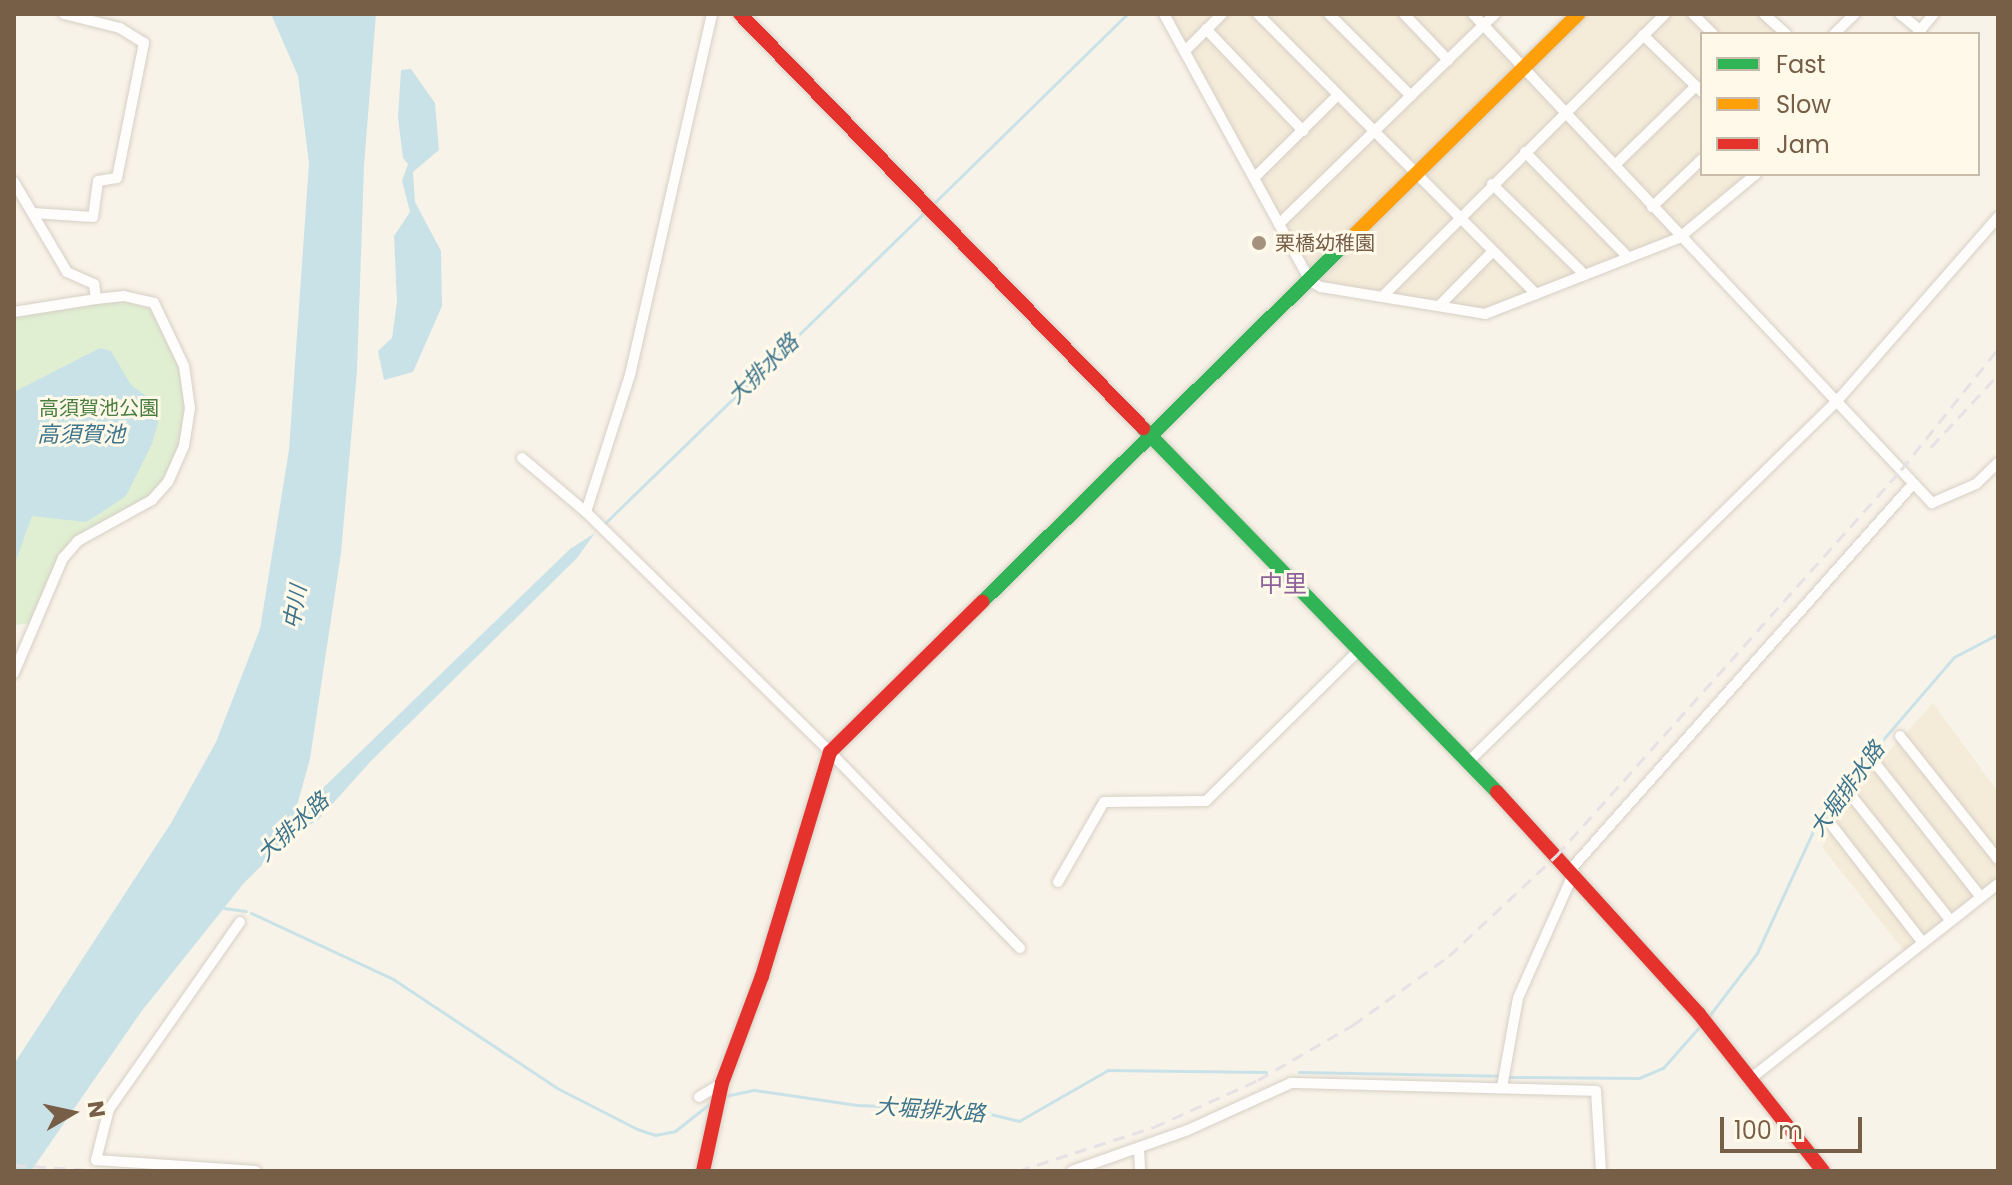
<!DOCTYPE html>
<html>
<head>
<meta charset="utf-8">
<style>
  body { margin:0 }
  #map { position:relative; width:2012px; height:1185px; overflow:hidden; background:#f8f3e8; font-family:Poppins,"Noto Sans JP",sans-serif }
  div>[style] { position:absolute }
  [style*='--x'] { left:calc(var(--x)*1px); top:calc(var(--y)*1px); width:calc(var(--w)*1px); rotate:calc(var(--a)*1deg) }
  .residential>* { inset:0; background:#f4ebd8 }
  .green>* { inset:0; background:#e0efd2 }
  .water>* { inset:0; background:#c9e2e8 }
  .stream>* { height:3px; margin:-1.5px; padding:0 1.5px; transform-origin:1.5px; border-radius:1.5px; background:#c9e2e8 }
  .roads { filter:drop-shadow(0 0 2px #d6cfc6) drop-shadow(0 0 2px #d6cfc6) }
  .street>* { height:10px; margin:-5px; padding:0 5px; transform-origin:5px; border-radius:5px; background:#fefdfc }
  .fast>* { height:14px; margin:-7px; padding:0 7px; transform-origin:7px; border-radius:7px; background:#30b455 }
  .slow>* { height:14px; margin:-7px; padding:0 7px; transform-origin:7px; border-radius:7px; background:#ff9f0a }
  .jam>* { height:14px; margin:-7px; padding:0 7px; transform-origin:7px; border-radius:7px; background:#e5322d }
  .rail>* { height:3px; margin-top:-1.5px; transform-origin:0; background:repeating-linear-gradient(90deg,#e5e1e5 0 12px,transparent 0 20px) }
  .dots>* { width:22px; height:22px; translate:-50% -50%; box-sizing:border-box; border:4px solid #fff9ea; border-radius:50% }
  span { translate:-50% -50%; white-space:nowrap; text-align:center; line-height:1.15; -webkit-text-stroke:6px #fff9ea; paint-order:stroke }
  .poi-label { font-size:20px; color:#775e47 }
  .left { translate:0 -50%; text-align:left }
  .park-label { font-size:20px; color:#497e3e }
  .water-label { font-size:22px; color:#3f758c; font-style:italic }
  .quarter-label { font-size:24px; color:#8f629b }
  .frame { position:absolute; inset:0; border:16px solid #775e47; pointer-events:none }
  .legend { position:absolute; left:1700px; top:32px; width:280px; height:144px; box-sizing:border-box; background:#fff9ea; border:2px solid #c9bba9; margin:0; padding:10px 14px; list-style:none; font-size:24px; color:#775e47 }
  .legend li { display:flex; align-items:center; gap:16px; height:40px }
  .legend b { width:40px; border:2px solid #c9bba9 }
  .north { position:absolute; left:32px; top:1073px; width:80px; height:80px; -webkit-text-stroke:6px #fff9ea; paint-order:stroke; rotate:81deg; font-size:22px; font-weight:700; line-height:32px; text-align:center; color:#775e47 }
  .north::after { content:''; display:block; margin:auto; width:28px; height:36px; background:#775e47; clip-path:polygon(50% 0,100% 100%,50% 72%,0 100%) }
  .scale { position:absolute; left:1720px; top:1117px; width:142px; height:36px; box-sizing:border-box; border:4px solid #775e47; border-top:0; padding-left:10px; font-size:24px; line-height:28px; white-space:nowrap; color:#775e47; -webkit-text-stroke:6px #fff9ea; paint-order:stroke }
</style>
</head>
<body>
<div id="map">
  <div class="residential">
    <div style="clip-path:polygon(1170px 14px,1490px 14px,1487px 17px,1533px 64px,1584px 14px,1762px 14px,1782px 34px,1702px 34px,1702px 174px,1751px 174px,1689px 229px,1485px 310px,1325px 286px,1311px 277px)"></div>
    <div style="clip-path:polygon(1933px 703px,1998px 792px,1998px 879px,1905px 952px,1822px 847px,1852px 792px)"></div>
  </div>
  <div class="green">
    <div style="clip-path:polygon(119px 300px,154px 310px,186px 385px,184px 436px,168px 475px,151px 496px,79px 537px,33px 623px,14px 625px,14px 316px)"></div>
  </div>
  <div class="water">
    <div style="clip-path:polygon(271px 14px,376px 14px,364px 166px,357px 371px,341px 553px,310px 759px,294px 816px,570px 549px,595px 533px,577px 558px,371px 761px,318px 820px,292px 835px,244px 883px,141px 1012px,31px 1171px,14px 1171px,14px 1064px,171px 823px,216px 742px,260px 629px,289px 450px,309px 163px,298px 76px)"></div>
    <div style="clip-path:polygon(411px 69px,435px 103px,439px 150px,413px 172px,415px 202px,441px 251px,442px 306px,413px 372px,384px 380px,378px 351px,392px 338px,397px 302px,394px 236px,410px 212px,402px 181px,408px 164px,403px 158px,398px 118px,401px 70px)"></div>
    <div style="clip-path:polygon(100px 348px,111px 351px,131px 385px,152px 400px,158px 423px,152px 444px,126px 496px,99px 514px,86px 522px,32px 516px,14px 566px,14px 392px)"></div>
  </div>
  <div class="stream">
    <div style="--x:932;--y:205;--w:273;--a:-44.4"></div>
    <div style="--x:603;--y:525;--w:448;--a:-44.2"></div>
    <div style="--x:224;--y:908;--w:22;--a:8"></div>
    <div style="--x:251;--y:913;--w:157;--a:24.9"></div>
    <div style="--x:393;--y:979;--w:197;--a:33.6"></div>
    <div style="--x:557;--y:1088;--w:90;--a:27.1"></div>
    <div style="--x:637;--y:1129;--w:19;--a:18"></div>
    <div style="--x:655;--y:1135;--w:20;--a:-11"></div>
    <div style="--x:675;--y:1131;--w:48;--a:-38.3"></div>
    <div style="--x:1709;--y:1016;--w:79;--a:-52.7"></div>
    <div style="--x:1757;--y:953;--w:134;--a:-65.3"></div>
    <div style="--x:1813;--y:831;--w:54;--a:-56.3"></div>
    <div style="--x:1843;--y:786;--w:170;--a:-49.3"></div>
    <div style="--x:1954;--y:657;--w:50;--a:-27.6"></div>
    <div style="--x:1299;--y:1072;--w:201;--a:1.1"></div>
    <div style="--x:1509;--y:1077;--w:130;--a:0.4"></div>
    <div style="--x:1639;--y:1078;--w:26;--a:-23"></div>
    <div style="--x:1663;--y:1068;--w:56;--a:-48.6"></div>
    <div style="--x:725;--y:1096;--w:30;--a:-12"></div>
    <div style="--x:754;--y:1090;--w:104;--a:8.3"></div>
    <div style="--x:857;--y:1105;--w:117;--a:2.4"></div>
    <div style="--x:974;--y:1110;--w:46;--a:13.7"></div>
    <div style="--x:1019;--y:1121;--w:103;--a:-29.8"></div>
    <div style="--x:1108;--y:1070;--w:158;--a:0.7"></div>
  </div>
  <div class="roads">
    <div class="street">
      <div style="--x:1164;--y:14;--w:304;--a:61.3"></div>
      <div style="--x:1310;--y:281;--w:13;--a:29"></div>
      <div style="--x:1321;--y:287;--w:166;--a:9.3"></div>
      <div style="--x:1485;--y:314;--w:208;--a:-21.4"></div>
      <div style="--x:1679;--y:238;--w:100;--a:-39.7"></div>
      <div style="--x:1258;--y:14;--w:395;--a:45.2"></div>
      <div style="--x:1329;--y:14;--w:116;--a:45"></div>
      <div style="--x:1404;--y:14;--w:64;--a:46.3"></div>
      <div style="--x:1473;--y:14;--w:671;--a:46.81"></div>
      <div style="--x:1932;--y:503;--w:48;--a:-23.4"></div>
      <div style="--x:1976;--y:484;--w:30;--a:-44"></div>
      <div style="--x:1693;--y:14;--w:28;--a:45"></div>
      <div style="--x:1764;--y:14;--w:30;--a:42"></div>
      <div style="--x:1900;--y:14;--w:27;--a:39"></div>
      <div style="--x:1206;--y:29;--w:141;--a:46.4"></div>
      <div style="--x:1834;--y:34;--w:29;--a:-44"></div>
      <div style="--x:1917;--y:34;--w:26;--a:-50"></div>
      <div style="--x:1643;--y:35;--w:82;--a:44"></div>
      <div style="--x:1185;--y:51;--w:52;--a:-45"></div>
      <div style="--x:1525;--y:152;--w:147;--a:45.6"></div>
      <div style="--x:1615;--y:165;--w:113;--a:-44.3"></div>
      <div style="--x:1254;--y:178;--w:117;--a:-44.7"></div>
      <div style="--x:14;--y:182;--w:104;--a:59.5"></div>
      <div style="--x:67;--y:272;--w:30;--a:24"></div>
      <div style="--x:94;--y:284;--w:15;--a:82"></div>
      <div style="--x:96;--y:299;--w:28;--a:-6"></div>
      <div style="--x:124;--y:296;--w:31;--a:13"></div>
      <div style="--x:154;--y:303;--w:70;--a:64.5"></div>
      <div style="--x:184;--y:366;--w:42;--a:81.9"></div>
      <div style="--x:190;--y:408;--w:38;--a:99"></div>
      <div style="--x:184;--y:446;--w:39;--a:114"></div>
      <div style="--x:168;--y:482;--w:24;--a:132"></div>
      <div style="--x:152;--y:500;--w:85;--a:151"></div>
      <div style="--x:78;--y:541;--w:23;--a:131"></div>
      <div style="--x:63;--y:558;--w:125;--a:113.1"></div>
      <div style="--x:1492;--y:184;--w:130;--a:44.4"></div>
      <div style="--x:1652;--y:207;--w:69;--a:-43.8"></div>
      <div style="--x:33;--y:213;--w:60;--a:3.8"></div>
      <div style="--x:93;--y:217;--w:36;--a:-82"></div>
      <div style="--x:98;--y:181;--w:19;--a:-9"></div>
      <div style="--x:117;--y:178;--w:138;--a:-78.7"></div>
      <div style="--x:144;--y:43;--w:28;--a:-148"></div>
      <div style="--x:120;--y:28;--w:58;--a:-166"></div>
      <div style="--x:1279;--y:224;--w:301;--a:-44.2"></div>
      <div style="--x:1382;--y:297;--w:400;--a:-45"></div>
      <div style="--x:1439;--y:306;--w:76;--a:-45.5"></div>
      <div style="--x:14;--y:312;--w:83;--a:-9"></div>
      <div style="--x:522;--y:458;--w:84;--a:40.2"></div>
      <div style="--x:586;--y:512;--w:342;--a:44.5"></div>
      <div style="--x:830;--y:752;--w:273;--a:45.9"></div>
      <div style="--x:586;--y:512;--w:144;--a:-72.2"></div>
      <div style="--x:630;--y:375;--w:370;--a:-77.2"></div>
      <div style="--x:1900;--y:736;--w:157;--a:51.5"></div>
      <div style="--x:1468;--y:762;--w:516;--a:-44.37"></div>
      <div style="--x:1837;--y:401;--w:244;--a:-48.8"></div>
      <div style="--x:1875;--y:763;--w:171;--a:51.7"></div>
      <div style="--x:1850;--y:794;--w:162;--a:51.5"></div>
      <div style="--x:1830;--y:823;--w:152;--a:52.2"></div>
      <div style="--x:1571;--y:869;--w:515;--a:-48.38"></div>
      <div style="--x:1058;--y:882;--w:92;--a:-60.1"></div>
      <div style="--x:1104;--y:802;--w:102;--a:-0.6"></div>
      <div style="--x:1206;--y:801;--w:214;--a:-44.6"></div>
      <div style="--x:240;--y:922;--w:228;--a:125"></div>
      <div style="--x:109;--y:1109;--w:53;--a:104.3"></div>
      <div style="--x:96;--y:1160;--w:160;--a:3.9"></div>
      <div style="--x:1750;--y:1079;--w:315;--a:-38.2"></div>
      <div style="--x:1502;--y:1087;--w:90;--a:-79.8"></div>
      <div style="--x:1518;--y:998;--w:138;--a:-66"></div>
      <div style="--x:699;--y:1097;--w:27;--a:-31"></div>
      <div style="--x:1139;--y:1149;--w:22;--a:87"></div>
      <div style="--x:1072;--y:1171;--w:123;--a:-19.5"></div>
      <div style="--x:1188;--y:1130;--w:113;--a:-24.5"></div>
      <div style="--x:1291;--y:1083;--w:305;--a:1.5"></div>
      <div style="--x:1596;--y:1091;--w:80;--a:86.4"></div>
    </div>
    <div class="fast">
      <div style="--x:1143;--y:428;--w:508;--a:45.8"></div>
      <div style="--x:982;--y:602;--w:523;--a:-44.61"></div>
    </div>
    <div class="slow">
      <div style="--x:1354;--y:235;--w:315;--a:-44.6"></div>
    </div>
    <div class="jam">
      <div style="--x:740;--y:14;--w:578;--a:45.77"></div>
      <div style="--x:1497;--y:792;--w:300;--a:47.7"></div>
      <div style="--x:1699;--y:1014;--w:200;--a:51.7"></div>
      <div style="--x:703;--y:1171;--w:90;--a:-77.8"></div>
      <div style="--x:722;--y:1083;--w:114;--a:-69.5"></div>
      <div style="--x:762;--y:976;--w:234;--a:-73.1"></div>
      <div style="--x:830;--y:752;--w:214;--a:-44.6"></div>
    </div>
  </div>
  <div class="rail">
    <div style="--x:1931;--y:447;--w:98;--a:-47.1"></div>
    <div style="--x:14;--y:1165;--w:90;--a:3.8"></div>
    <div style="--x:1018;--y:1171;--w:143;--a:-17.9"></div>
    <div style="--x:1154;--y:1127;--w:114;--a:-24.3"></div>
    <div style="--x:1258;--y:1080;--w:110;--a:-30.1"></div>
    <div style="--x:1353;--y:1025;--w:118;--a:-35.7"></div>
    <div style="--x:1449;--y:956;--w:148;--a:-43.1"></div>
    <div style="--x:1557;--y:855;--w:516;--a:-48.22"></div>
    <div style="--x:1901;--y:470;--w:155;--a:-51.3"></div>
  </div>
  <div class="dots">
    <div style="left:1259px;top:243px;background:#a4927f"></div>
  </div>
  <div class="poi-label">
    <span class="left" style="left:1275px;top:243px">栗橋幼稚園</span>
  </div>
  <div class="park-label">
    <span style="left:99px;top:408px">高須賀池公園</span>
  </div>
  <div class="water-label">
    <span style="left:763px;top:369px;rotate:-44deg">大排水路</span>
    <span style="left:81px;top:435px">高須賀池</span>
    <span style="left:295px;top:607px;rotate:-80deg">中川</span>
    <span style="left:1847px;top:789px;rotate:-54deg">大堀排水路</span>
    <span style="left:293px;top:827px;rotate:-43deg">大排水路</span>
    <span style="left:930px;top:1110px;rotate:4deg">大堀排水路</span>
  </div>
  <div class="quarter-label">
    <span style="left:1283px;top:584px">中里</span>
  </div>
  <div class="frame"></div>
  <ul class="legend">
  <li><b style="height:10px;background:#30b455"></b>Fast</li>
  <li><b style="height:10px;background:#ff9f0a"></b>Slow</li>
  <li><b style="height:10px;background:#e5322d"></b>Jam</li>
  </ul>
  <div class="north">N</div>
  <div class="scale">100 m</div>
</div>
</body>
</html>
